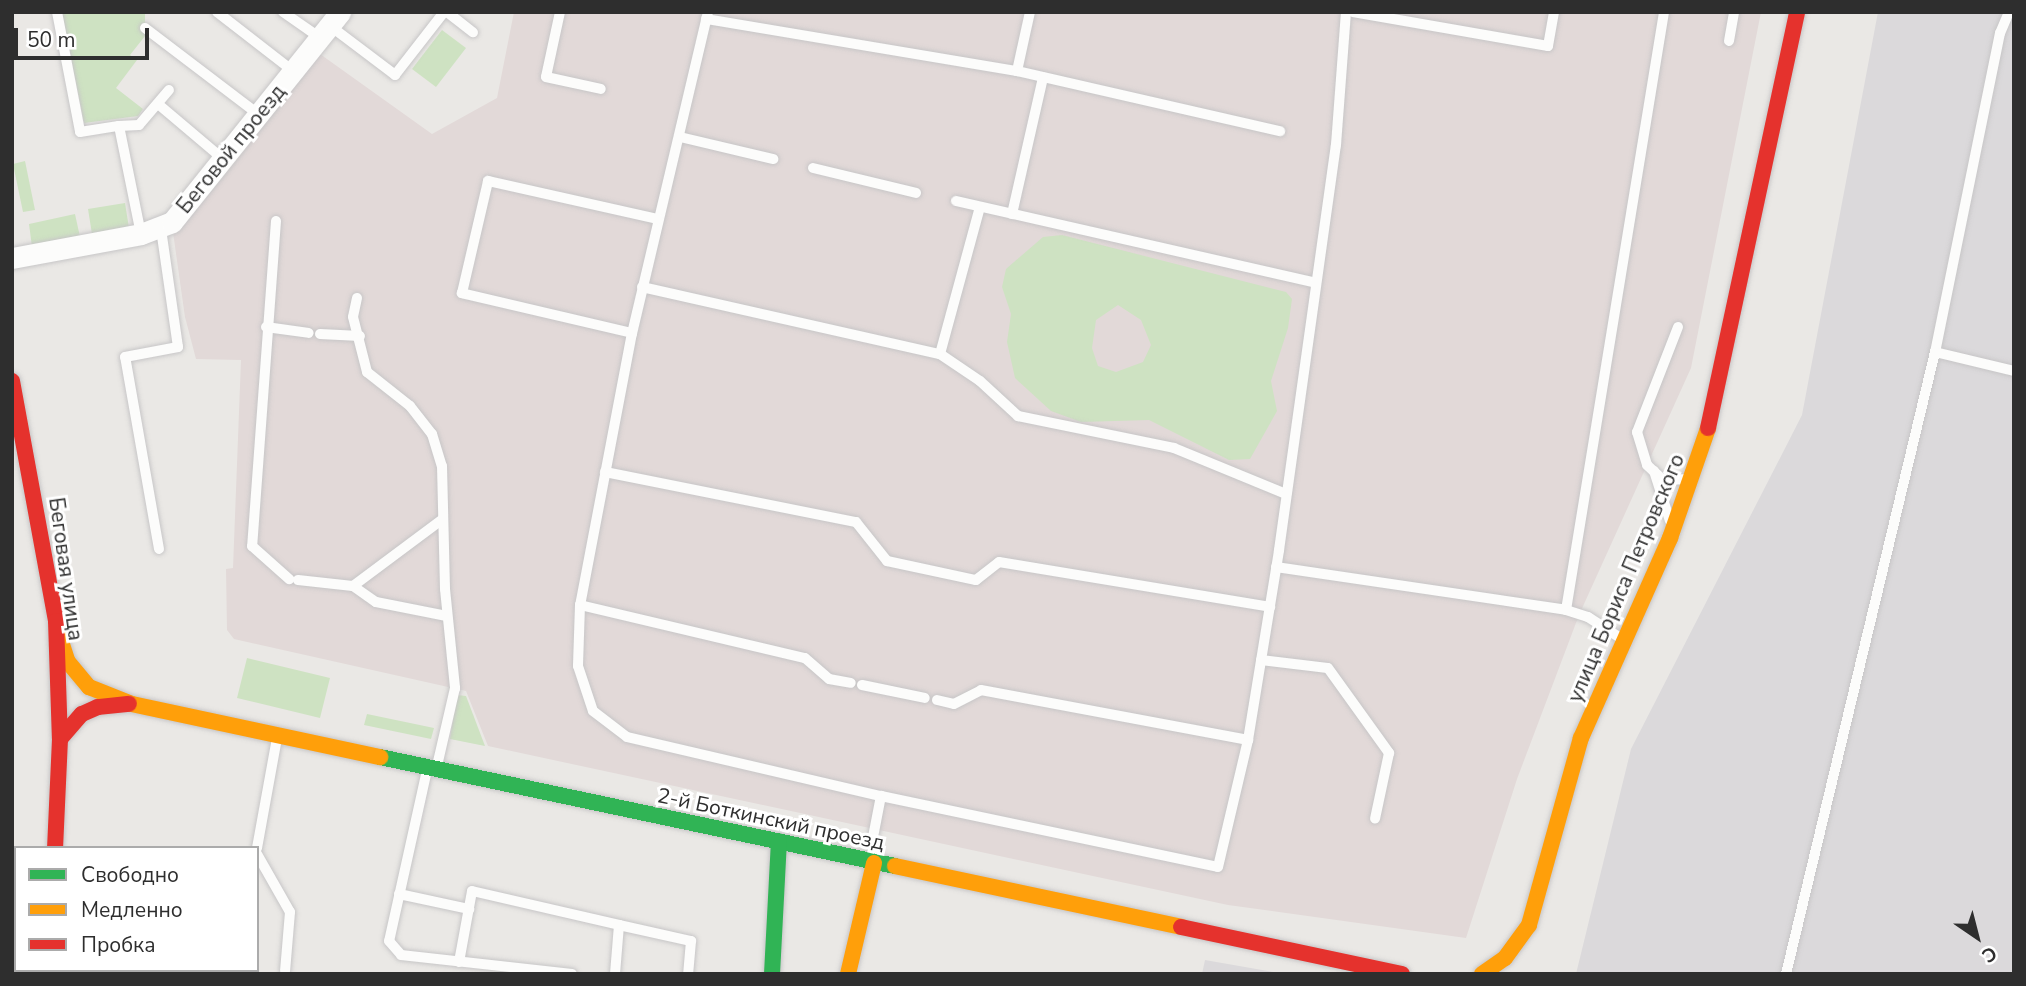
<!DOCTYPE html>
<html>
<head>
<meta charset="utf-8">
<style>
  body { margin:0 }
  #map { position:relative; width:2026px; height:986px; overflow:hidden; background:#eae8e5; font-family:"Nunito Sans",sans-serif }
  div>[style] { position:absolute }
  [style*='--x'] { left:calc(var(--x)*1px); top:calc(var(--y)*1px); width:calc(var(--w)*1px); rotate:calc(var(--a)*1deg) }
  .industrial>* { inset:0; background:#dbd9db }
  .medical>* { inset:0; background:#e2d9d8 }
  .green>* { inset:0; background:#cee2c2 }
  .roads { filter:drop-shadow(0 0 2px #c7c6c7) drop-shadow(0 0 2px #c7c6c7) }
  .lane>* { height:10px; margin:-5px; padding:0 5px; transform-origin:5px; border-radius:5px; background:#fcfcfb }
  .street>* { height:21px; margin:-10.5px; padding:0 10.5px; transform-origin:10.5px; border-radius:10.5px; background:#fcfcfb }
  .fast>* { height:16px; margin:-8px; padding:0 8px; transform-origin:8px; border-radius:8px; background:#30b455 }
  .slow>* { height:16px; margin:-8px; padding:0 8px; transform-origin:8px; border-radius:8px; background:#ff9f0a }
  .jam>* { height:16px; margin:-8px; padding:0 8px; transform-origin:8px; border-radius:8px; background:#e5322d }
  span { translate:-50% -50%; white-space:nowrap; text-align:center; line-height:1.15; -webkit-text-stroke:6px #fff; paint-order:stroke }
  .street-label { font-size:21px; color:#2e2e2e }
  .frame { position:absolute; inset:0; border:14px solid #2e2e2e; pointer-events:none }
  .legend { position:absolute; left:14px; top:846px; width:245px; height:126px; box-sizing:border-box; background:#fff; border:2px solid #ababab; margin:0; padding:9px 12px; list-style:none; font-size:21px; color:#2e2e2e }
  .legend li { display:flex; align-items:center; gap:14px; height:35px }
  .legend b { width:35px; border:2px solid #ababab }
  .north { position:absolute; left:1942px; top:902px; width:70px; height:70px; -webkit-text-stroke:5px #fff; paint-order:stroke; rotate:145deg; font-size:19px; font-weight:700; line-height:28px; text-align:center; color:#2e2e2e }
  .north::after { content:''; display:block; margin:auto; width:24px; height:32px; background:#2e2e2e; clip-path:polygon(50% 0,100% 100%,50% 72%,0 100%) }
  .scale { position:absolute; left:14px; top:28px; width:135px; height:32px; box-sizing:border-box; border:4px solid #2e2e2e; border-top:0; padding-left:9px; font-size:21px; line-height:24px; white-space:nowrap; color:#2e2e2e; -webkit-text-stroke:5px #fff; paint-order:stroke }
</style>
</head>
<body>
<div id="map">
  <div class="industrial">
    <div style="clip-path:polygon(1878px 12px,2014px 12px,2014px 974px,1576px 974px,1631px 749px,1802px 415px)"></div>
    <div style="clip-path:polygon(1205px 960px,1285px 974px,1202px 974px)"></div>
  </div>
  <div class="medical">
    <div style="clip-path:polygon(514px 12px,1761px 12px,1691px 368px,1579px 615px,1517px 779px,1466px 938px,1228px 905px,488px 746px,466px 691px,234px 639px,227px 630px,226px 569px,233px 568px,241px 360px,196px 359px,185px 317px,173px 232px,320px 54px,432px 134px,497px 98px)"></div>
  </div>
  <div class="green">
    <div style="clip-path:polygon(62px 12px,145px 12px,145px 36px,130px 55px,137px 60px,116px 88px,143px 109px,138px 116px,84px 123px)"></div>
    <div style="clip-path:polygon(442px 30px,466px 48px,436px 87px,412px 69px)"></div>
    <div style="clip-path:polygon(25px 161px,35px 210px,23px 212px,13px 164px)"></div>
    <div style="clip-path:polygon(125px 203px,129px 228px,92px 234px,88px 209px)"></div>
    <div style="clip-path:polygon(75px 214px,80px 237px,32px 247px,29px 224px)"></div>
    <div style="clip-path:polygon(evenodd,1062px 235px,1286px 292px,1292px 299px,1288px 328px,1271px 381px,1277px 411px,1250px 459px,1229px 460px,1149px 420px,1081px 422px,1051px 411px,1015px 378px,1007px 342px,1011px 314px,1002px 287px,1006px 269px,1043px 237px,1062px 235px,1118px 305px,1141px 320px,1151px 345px,1143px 362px,1116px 372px,1098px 366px,1092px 348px,1096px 320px,1118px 305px)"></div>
    <div style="clip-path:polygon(247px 658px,330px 678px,320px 718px,237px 698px)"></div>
    <div style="clip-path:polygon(457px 695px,466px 696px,485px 746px,450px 739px)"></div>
    <div style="clip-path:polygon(367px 714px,434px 728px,431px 739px,364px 725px)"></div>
  </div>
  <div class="roads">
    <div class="lane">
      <div style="--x:57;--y:12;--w:122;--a:79.1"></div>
      <div style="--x:80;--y:132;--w:39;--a:-9"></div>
      <div style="--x:119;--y:126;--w:110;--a:78.5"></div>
      <div style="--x:217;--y:12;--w:96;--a:37.8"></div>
      <div style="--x:283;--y:12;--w:44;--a:34.8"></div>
      <div style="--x:447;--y:12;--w:33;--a:38"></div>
      <div style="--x:560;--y:12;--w:66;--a:102.2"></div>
      <div style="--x:546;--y:77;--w:56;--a:12.3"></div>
      <div style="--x:708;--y:12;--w:330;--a:103.3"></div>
      <div style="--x:632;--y:333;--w:277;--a:100.8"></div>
      <div style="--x:580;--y:605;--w:61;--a:91.9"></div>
      <div style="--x:578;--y:666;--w:47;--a:71.6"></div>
      <div style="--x:593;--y:711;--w:43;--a:37.4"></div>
      <div style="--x:627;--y:737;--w:261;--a:13.1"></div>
      <div style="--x:1353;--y:12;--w:198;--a:9.9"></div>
      <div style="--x:1548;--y:46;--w:35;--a:-80"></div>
      <div style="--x:2009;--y:12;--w:23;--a:113"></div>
      <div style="--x:2000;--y:33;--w:326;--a:101.5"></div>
      <div style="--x:1935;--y:352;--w:81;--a:13.5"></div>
      <div style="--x:706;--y:19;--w:315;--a:9.5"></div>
      <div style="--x:1017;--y:71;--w:270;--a:12.9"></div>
      <div style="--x:329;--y:25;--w:83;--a:37.1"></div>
      <div style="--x:395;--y:75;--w:80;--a:-52.1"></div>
      <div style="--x:145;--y:28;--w:142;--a:37.3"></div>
      <div style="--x:1729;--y:41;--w:29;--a:-80"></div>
      <div style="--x:1017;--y:71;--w:60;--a:-77.6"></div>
      <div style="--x:158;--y:104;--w:84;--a:40.2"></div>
      <div style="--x:119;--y:126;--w:20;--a:-3"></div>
      <div style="--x:139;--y:125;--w:46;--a:-49.4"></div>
      <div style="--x:680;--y:137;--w:96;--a:13.3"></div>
      <div style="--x:813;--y:168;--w:106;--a:13.6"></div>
      <div style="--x:956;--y:201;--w:369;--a:12.8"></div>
      <div style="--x:1012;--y:214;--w:140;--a:-77.2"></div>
      <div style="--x:276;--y:221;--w:326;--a:94.2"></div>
      <div style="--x:252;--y:546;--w:50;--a:41.7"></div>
      <div style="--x:642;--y:287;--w:305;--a:12.7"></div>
      <div style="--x:940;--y:354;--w:152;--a:-74.8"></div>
      <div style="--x:357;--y:298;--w:19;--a:102"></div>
      <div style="--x:353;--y:317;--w:57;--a:75.7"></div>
      <div style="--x:367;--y:372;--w:55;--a:38.3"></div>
      <div style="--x:410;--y:406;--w:36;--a:52"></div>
      <div style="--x:432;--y:434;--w:34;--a:73"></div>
      <div style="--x:442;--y:466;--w:123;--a:88.6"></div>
      <div style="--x:445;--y:589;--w:100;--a:84.2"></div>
      <div style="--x:455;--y:688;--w:80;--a:103"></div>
      <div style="--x:266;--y:327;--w:43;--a:7.9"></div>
      <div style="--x:1678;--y:327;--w:113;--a:111.3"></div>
      <div style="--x:1637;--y:432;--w:34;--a:73"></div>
      <div style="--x:1647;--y:465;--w:22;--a:43"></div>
      <div style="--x:1663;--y:480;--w:27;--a:-2"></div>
      <div style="--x:632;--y:333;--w:175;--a:-166.8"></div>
      <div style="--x:462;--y:293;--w:115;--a:-76.9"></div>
      <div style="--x:488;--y:181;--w:174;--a:12.6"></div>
      <div style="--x:320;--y:334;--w:40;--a:2.9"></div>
      <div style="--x:940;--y:354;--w:48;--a:34"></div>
      <div style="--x:980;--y:381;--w:52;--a:42.6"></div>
      <div style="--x:1018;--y:416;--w:159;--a:11.6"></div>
      <div style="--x:1174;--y:448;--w:121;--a:22.3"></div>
      <div style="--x:1654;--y:471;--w:52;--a:72.3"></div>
      <div style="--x:605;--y:472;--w:256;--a:11.3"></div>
      <div style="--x:856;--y:522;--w:50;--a:51.5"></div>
      <div style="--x:887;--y:561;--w:91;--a:12.1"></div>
      <div style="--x:976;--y:580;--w:29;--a:-38"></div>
      <div style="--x:999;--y:562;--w:275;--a:9.4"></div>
      <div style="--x:159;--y:549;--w:195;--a:-100"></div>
      <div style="--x:125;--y:357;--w:54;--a:-10.7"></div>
      <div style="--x:178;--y:347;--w:119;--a:-98.2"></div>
      <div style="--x:1276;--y:567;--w:293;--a:8.4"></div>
      <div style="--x:1566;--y:610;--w:23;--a:18"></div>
      <div style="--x:1588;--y:617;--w:40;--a:32.9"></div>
      <div style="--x:298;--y:580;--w:55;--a:6.2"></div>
      <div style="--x:353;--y:586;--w:112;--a:-36.7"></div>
      <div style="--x:353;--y:586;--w:28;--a:35"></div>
      <div style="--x:376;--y:602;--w:72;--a:11.2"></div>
      <div style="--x:580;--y:605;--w:231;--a:13.3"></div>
      <div style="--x:805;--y:658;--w:32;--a:41"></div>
      <div style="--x:829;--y:679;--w:22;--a:10"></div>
      <div style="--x:1566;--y:610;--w:606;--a:-80.69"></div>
      <div style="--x:1261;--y:660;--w:67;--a:6.8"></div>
      <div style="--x:1328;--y:668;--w:105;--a:54.3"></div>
      <div style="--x:1389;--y:753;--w:67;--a:102"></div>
      <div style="--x:862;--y:685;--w:64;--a:11.7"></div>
      <div style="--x:937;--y:700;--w:17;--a:13"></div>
      <div style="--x:954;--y:704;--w:30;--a:-27"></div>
      <div style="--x:981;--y:690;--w:272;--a:10.6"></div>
      <div style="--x:427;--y:770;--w:175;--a:102.5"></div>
      <div style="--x:389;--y:941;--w:18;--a:49"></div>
      <div style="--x:401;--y:955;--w:172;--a:6.3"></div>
      <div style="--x:257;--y:848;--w:112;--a:-79.7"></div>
      <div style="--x:257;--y:854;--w:67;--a:60.4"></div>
      <div style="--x:290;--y:912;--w:59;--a:94.8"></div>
      <div style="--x:874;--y:861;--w:24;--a:-92"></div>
      <div style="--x:873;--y:837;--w:42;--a:-79"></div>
      <div style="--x:881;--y:796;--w:344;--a:11.9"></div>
      <div style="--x:1218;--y:867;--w:130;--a:-76.7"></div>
      <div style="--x:1248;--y:740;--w:193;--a:-80.7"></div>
      <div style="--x:1279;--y:550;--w:409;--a:-82"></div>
      <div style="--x:1336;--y:145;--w:133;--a:-85.7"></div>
      <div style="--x:399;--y:894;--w:72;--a:12.1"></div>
      <div style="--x:619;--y:925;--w:74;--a:12.5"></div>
      <div style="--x:691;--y:941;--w:33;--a:95"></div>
      <div style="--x:459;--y:962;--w:72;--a:-79.6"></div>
      <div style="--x:472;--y:891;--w:151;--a:13"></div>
      <div style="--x:619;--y:925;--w:49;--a:94.7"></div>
      <div style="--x:1786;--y:974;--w:640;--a:-76.53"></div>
    </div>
    <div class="street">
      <div style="--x:12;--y:258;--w:131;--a:-10.5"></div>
      <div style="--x:141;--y:234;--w:33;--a:-21"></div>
      <div style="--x:172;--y:222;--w:269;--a:-51.3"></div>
    </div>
    <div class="fast">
      <div style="--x:380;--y:757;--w:526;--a:11.95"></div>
      <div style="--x:772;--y:974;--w:133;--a:-87"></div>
    </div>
    <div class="slow">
      <div style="--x:59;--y:635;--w:28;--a:72"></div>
      <div style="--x:68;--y:662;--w:33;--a:50"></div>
      <div style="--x:89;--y:687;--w:46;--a:21.6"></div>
      <div style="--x:132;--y:704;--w:254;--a:12.1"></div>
      <div style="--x:895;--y:866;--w:292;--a:12"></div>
      <div style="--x:848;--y:974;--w:114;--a:-76.8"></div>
      <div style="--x:1482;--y:974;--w:28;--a:-35"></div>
      <div style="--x:1505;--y:958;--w:41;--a:-54"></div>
      <div style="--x:1529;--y:925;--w:194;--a:-74.5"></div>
      <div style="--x:1581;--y:738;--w:219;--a:-66"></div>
      <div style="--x:1670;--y:538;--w:116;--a:-70.9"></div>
    </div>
    <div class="jam">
      <div style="--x:12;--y:381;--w:244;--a:79.6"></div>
      <div style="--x:56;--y:621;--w:118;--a:88.1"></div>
      <div style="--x:60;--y:739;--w:109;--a:92.6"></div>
      <div style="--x:1708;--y:428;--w:425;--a:-77.9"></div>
      <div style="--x:60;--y:739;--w:33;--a:-49"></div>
      <div style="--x:82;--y:714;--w:17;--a:-24"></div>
      <div style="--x:98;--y:707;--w:31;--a:-6"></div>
      <div style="--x:1181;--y:927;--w:226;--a:12"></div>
      <div style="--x:47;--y:974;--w:4;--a:-76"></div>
    </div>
  </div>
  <div class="street-label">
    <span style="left:231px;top:149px;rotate:-51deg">Беговой проезд</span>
    <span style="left:66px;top:569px;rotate:82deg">Беговая улица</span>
    <span style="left:1626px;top:578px;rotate:-67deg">улица Бориса Петровского</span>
    <span style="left:771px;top:819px;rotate:12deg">2-й Боткинский проезд</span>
  </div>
  <div class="frame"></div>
  <ul class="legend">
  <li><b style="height:9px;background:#30b455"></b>Свободно</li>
  <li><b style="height:9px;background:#ff9f0a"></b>Медленно</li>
  <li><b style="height:9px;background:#e5322d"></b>Пробка</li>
  </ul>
  <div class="north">С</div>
  <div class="scale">50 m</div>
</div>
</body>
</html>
